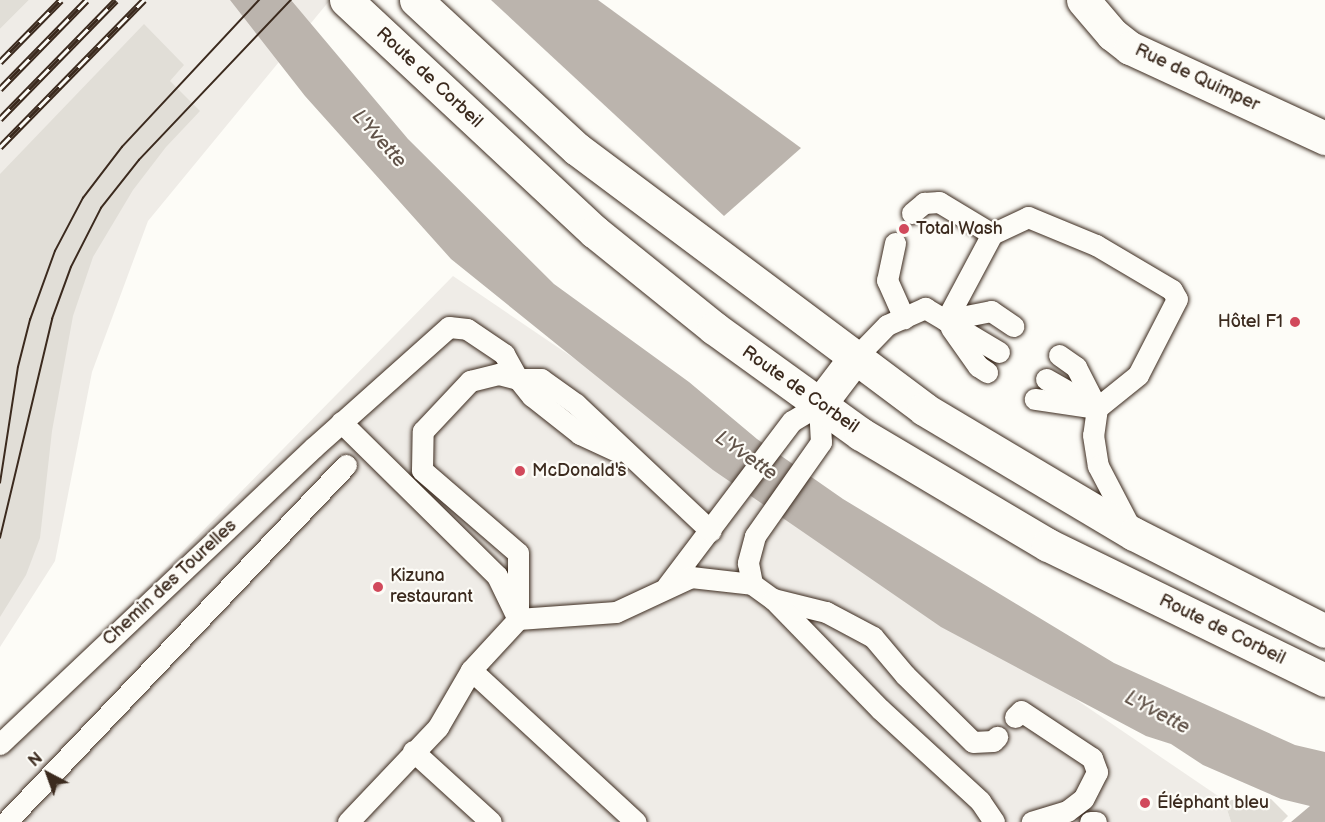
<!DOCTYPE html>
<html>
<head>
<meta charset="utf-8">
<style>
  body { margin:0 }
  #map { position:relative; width:1325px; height:822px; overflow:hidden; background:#fdfcf7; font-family:"Balsamiq Sans",sans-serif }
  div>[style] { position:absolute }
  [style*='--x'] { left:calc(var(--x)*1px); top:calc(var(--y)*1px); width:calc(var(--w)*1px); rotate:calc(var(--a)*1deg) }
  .built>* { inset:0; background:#efece7 }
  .green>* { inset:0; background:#e1ded7 }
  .water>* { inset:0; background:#bbb4ad }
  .roads { filter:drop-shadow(0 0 2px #3b2a1e) drop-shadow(0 0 2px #3b2a1e) }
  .service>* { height:21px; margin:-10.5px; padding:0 10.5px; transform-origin:10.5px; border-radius:10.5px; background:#fdfcf7 }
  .minor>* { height:33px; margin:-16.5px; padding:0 16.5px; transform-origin:16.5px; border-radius:16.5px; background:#fdfcf7 }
  .secondary>* { height:33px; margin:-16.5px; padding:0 16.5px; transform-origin:16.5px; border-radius:16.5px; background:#fdfcf7 }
  .tram>* { height:1.5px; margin:-0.75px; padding:0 0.75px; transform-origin:0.75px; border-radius:0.75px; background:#3b2a1e }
  .rail>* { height:7px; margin-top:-3.5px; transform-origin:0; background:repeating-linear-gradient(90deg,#fdfcf7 0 14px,#3b2a1e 0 28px); box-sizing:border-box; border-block:2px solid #3b2a1e }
  .dots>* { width:16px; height:16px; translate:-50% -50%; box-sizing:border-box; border:3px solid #fdfcf7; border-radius:50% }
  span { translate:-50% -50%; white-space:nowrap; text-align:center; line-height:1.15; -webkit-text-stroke:4.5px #fdfcf7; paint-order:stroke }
  .street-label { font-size:18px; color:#3b2a1e }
  .poi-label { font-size:18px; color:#3b2a1e }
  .left { translate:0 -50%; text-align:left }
  .right { translate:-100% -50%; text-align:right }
  .water-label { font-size:20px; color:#615349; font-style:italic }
  .north { position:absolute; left:18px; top:744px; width:60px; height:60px; -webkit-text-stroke:4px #fdfcf7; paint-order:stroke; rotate:319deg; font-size:16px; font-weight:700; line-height:24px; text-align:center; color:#3b2a1e }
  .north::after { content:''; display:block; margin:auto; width:21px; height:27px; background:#3b2a1e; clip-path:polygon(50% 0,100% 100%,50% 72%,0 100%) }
</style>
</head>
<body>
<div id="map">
  <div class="built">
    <div style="clip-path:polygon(29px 0,330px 0,148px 221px,92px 372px,55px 561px,0 647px,0 29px)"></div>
    <div style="clip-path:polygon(453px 276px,1224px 800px,1231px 822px,0 822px,0 737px)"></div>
  </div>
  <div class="green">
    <div style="clip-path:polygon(0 0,29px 0,0 29px)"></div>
    <div style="clip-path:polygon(144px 24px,184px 65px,170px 81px,200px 111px,166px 147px,133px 190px,93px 257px,73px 316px,52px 431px,40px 538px,26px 575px,0 617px,0 174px)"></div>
    <div style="clip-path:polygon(1271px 799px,1288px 816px,1282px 822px,1231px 822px,1224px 800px)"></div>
  </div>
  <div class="water">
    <div style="clip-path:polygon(230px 0,291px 0,408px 139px,554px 284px,689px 382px,757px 439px,843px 499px,1114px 663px,1295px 745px,1325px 752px,1325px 822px,1291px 822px,1310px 806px,1281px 799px,1203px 765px,1171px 744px,1146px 736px,941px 627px,713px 470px,451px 259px,305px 96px)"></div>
    <div style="clip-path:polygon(491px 0,598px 0,801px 148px,724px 216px)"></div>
  </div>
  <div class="roads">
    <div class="service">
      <div style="--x:912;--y:213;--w:16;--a:-40"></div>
      <div style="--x:924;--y:203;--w:15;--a:-4"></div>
      <div style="--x:939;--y:202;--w:62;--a:31.1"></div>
      <div style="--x:992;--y:234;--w:98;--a:118.1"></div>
      <div style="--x:992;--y:234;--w:40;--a:-25"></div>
      <div style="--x:1028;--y:217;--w:74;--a:22.4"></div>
      <div style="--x:1096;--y:245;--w:88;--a:30.6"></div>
      <div style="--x:1172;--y:290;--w:10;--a:61"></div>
      <div style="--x:1177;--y:299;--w:85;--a:117.2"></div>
      <div style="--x:1138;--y:375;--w:53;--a:141.2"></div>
      <div style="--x:1097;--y:408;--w:63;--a:-171.7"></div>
      <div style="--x:895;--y:243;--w:38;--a:102"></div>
      <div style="--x:887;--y:280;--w:42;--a:65.9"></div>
      <div style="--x:946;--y:320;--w:46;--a:-11.3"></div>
      <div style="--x:991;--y:311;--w:27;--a:34"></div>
      <div style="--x:951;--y:328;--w:47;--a:54.6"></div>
      <div style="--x:978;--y:366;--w:11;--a:34"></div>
      <div style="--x:1059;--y:355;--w:21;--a:35"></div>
      <div style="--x:1076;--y:367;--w:46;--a:62.9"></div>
      <div style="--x:854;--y:359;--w:47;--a:-45.9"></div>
      <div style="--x:887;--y:325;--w:42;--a:-24.1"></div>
      <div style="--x:925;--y:308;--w:86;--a:30.7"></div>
      <div style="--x:1046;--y:379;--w:59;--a:29.6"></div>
      <div style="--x:1097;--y:408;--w:27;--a:98"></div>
      <div style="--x:1093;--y:435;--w:31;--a:81"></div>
      <div style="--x:1098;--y:466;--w:73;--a:62.4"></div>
      <div style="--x:341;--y:422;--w:219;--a:44.6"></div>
      <div style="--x:497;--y:576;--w:41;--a:64.1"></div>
      <div style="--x:667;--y:586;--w:207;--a:-52.9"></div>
      <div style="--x:792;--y:421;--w:31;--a:-31"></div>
      <div style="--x:819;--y:405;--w:37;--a:87"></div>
      <div style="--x:821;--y:442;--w:115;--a:125.1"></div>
      <div style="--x:755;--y:536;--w:28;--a:105"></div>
      <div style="--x:748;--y:563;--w:21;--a:79"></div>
      <div style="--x:773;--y:599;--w:55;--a:13.8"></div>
      <div style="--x:826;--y:612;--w:53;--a:28"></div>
      <div style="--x:873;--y:637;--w:50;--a:49.9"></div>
      <div style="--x:905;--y:675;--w:95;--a:44.6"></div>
      <div style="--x:973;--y:742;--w:20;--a:-3"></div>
      <div style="--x:993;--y:741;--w:6;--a:-45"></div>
      <div style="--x:518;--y:619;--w:66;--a:-90"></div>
      <div style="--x:518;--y:553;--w:127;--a:-139.2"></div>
      <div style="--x:422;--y:470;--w:39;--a:-89"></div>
      <div style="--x:423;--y:431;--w:69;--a:-46.8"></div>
      <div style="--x:470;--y:381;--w:30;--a:-14"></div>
      <div style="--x:499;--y:374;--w:20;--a:15"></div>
      <div style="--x:518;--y:379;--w:22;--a:51"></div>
      <div style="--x:532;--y:396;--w:61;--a:38.4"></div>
      <div style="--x:580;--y:434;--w:41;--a:24.7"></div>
      <div style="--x:471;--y:670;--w:224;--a:42.7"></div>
      <div style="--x:1015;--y:717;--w:8;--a:-45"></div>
      <div style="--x:1021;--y:711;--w:85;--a:33.5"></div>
      <div style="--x:1092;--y:758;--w:15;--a:70"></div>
      <div style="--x:1097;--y:772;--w:30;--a:117"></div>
      <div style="--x:1083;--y:799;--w:20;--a:143"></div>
      <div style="--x:1067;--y:811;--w:37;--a:163"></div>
      <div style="--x:0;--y:744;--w:431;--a:-43.4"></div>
      <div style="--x:313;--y:448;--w:182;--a:-41.7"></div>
      <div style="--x:449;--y:327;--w:18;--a:6"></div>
      <div style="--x:467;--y:329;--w:45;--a:34"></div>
      <div style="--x:504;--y:354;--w:29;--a:61"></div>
      <div style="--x:518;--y:379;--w:23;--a:0"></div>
      <div style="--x:541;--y:379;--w:43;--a:35.5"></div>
      <div style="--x:576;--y:404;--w:185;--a:43.3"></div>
      <div style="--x:413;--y:751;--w:105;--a:42.3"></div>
      <div style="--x:6;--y:822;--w:493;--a:-46.4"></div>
      <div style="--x:348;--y:822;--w:131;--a:-46.5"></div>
      <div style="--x:438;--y:727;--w:66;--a:-59.9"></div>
      <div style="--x:471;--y:670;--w:69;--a:-47.3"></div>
      <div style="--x:518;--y:619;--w:98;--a:-4.1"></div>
      <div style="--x:616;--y:612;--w:83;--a:-25"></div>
      <div style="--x:691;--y:577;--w:61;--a:6.5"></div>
      <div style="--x:752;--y:584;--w:26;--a:36"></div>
      <div style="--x:773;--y:599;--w:153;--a:45.8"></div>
      <div style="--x:880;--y:709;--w:136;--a:42.6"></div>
      <div style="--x:980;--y:801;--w:25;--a:56"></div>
      <div style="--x:1090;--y:822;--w:6;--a:0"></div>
    </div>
    <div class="minor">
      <div style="--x:1083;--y:0;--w:45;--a:49.5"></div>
      <div style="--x:1112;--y:34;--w:23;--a:38"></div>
      <div style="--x:1130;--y:48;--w:215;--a:24.8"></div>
    </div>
    <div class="secondary">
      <div style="--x:346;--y:0;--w:340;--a:43"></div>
      <div style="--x:595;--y:232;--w:153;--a:38.9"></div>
      <div style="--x:714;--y:328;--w:181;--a:35.8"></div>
      <div style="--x:861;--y:434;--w:217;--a:30.7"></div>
      <div style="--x:1048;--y:545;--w:308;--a:26"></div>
      <div style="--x:416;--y:0;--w:219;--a:42.8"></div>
      <div style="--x:577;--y:149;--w:434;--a:36.8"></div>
      <div style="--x:924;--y:409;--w:244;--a:30.8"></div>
      <div style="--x:1134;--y:534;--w:214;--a:26.9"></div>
      <div style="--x:819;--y:405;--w:58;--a:-52.7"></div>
    </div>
  </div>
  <div class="tram">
    <div style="--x:0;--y:483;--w:117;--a:-81.2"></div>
    <div style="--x:18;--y:367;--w:49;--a:-75.7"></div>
    <div style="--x:30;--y:320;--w:73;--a:-70.1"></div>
    <div style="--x:55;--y:251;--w:60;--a:-62.2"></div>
    <div style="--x:83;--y:198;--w:64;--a:-52.6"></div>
    <div style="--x:122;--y:147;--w:201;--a:-47"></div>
    <div style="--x:0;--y:538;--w:225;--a:-76.6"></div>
    <div style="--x:52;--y:319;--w:55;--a:-69.9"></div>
    <div style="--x:71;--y:267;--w:66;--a:-63"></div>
    <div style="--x:101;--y:208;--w:61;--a:-51.6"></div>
    <div style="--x:139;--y:160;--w:221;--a:-46.5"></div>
  </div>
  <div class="rail">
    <div style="--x:0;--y:62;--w:87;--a:-45.5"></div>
    <div style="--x:0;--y:89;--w:124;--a:-45.7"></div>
    <div style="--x:0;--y:119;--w:166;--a:-45.7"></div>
    <div style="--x:0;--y:147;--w:206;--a:-45.6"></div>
  </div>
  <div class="dots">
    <div style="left:904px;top:229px;background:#d1495b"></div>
    <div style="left:1295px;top:322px;background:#d1495b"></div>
    <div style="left:520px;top:471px;background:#d1495b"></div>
    <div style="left:378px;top:587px;background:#d1495b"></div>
    <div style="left:1145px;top:803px;background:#d1495b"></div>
  </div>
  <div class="street-label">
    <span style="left:429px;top:78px;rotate:43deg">Route de Corbeil</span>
    <span style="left:1197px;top:78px;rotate:25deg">Rue de Quimper</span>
    <span style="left:800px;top:390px;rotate:35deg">Route de Corbeil</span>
    <span style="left:170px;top:583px;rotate:-43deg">Chemin des Tourelles</span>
    <span style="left:1222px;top:630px;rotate:26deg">Route de Corbeil</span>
  </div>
  <div class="poi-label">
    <span class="left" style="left:916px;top:229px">Total Wash</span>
    <span class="right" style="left:1283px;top:322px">Hôtel F1</span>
    <span class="left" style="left:532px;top:471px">McDonald's</span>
    <span class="left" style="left:390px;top:587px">Kizuna<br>restaurant</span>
    <span class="left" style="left:1157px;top:803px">Éléphant bleu</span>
  </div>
  <div class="water-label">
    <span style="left:379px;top:139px;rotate:48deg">L'Yvette</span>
    <span style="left:746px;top:456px;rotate:35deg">L'Yvette</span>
    <span style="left:1157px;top:713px;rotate:28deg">L'Yvette</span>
  </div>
  <div class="north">N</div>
</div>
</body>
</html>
